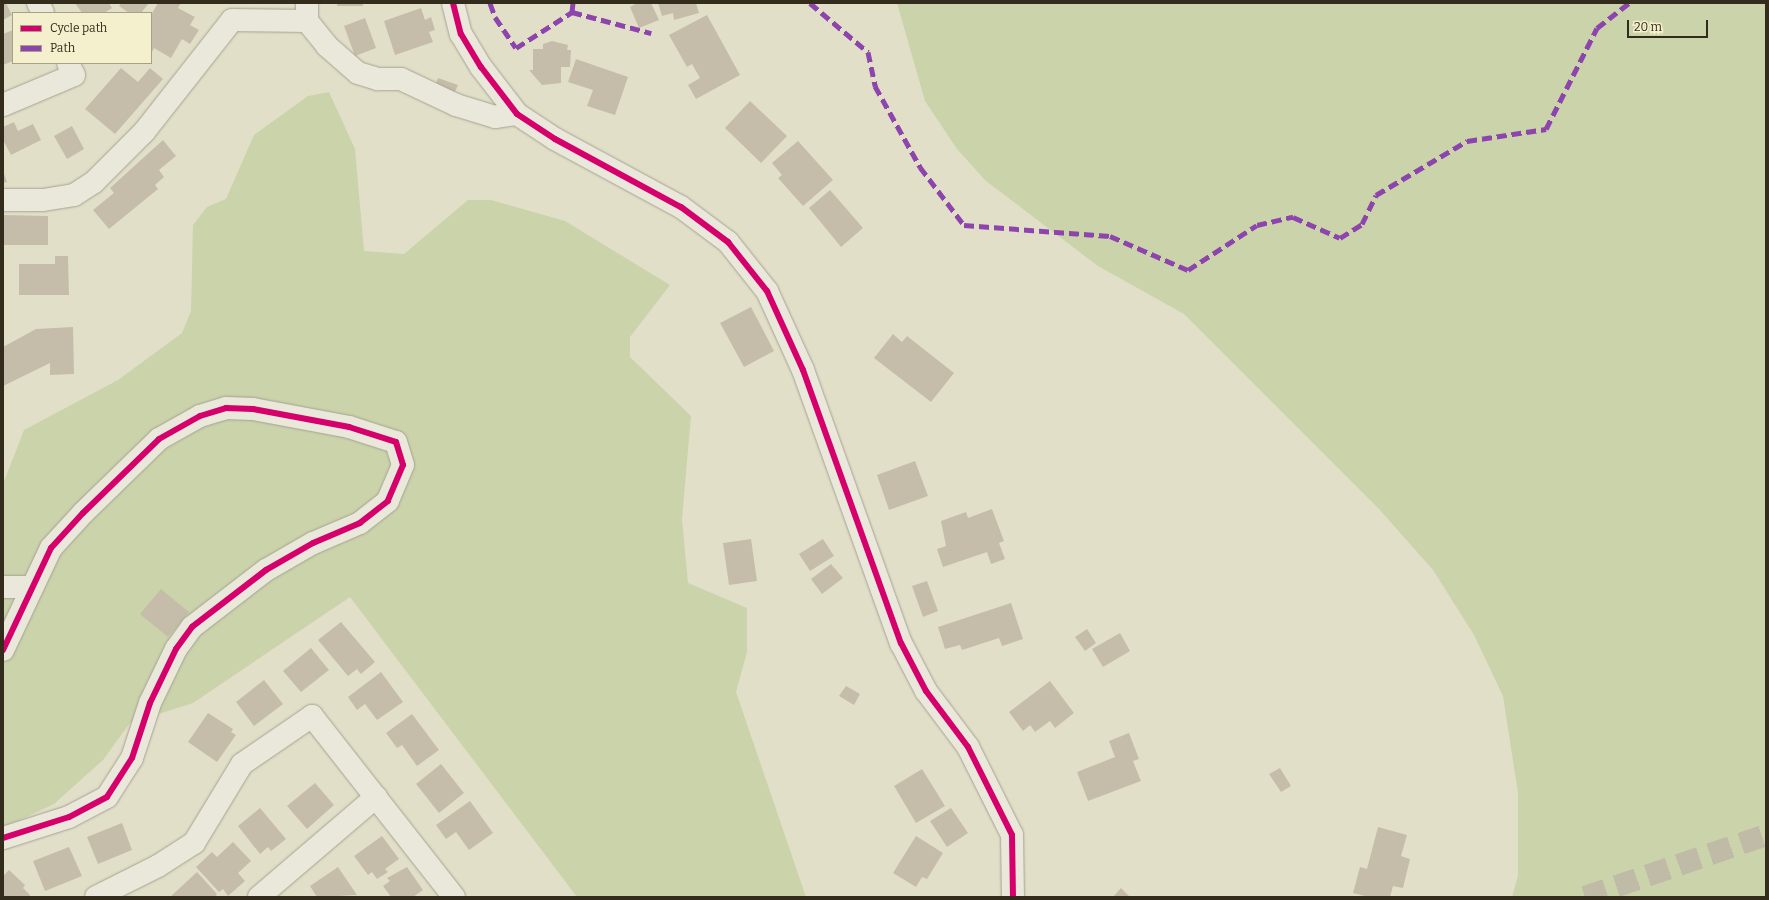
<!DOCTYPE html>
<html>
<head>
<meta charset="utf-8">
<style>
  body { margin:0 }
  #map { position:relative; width:1769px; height:900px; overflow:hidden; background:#e2dfc8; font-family:Bitter,serif }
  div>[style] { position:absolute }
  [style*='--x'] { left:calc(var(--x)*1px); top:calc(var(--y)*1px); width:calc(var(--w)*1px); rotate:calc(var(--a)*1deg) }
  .green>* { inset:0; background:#cbd3aa }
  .building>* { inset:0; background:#c5bda9 }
  .minor-tunnel>* { height:22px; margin-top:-11px; transform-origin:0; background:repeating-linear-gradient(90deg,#bfbba6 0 22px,transparent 0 33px) }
  .roads { filter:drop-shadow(0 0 1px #a6a292) drop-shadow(0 0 1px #a6a292) }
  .minor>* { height:22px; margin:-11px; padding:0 11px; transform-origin:11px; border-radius:11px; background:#eae8da }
  .quiet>* { height:5px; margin-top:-2.5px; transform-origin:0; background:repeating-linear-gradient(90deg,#8e44ad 0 10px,transparent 0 15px) }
  .cycleway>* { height:6px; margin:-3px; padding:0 3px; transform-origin:3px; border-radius:3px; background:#d6006c }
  span { translate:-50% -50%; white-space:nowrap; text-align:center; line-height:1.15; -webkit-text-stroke:3px #f4f0cd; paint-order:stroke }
  .frame { position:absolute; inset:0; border:4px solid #332c1c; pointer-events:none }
  .legend { position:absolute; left:12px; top:12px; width:140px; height:52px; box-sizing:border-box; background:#f4f0cd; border:1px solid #a7a286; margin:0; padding:5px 7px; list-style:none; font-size:12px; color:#332c1c }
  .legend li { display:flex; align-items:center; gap:8px; height:20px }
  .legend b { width:20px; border:1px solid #a7a286 }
  .scale { position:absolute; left:1627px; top:20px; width:81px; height:18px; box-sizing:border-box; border:2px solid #332c1c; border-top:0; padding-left:5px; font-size:12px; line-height:14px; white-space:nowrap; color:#332c1c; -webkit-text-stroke:3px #f4f0cd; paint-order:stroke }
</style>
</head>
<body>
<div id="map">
  <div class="green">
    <div style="clip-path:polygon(897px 3px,1766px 3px,1766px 897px,1512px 897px,1518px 876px,1518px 793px,1503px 696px,1474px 635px,1433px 570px,1379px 509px,1184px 314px,1098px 266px,986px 181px,957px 149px,925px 101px)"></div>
    <div style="clip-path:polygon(329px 92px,355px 149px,364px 251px,404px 254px,468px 200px,491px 200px,565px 221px,670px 285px,630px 337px,630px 357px,691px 416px,682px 519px,688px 583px,747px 608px,747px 652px,736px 692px,806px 897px,577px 897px,350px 597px,193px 703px,130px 723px,103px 760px,54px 804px,3px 828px,3px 484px,24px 430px,118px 380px,182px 333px,191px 311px,193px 225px,207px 207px,226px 199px,254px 135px,308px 96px)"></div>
  </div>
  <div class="building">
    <div style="clip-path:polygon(3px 3px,6px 3px,12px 15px,3px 20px)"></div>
    <div style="clip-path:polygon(75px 3px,109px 3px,112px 8px,104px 13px,82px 13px)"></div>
    <div style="clip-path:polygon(121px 3px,149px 3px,141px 13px,129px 13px,119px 6px)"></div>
    <div style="clip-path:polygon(158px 3px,181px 3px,178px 8px,195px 17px,190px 25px,199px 30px,190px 44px,182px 39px,171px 58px,154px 48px,151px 54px,151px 15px)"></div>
    <div style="clip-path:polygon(337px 3px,363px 3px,363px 6px,337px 6px)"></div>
    <div style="clip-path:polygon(637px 3px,651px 3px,659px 20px,639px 28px,630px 7px)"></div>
    <div style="clip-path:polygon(658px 3px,696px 3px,699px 13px,674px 20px,673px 13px,662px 16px)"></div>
    <div style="clip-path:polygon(421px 8px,425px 20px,431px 17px,435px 30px,429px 32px,433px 42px,395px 55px,384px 21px)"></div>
    <div style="clip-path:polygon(707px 15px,740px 75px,696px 99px,688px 85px,700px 78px,692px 64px,687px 67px,669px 35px)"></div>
    <div style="clip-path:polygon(365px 18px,376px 48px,355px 56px,344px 26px)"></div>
    <div style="clip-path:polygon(13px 30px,13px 61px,3px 65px,3px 34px)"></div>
    <div style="clip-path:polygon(552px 41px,568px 45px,567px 50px,571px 50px,570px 67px,561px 67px,561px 83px,542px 85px,529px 70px,533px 70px,533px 49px,543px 49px,543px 44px)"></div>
    <div style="clip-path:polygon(576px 59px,628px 77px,615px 115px,587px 106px,593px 90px,568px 82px)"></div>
    <div style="clip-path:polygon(121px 68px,138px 82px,150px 68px,163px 79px,115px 134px,85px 109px)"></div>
    <div style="clip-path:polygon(438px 78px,458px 85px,453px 96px,434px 88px)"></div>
    <div style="clip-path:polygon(750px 101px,787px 136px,761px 163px,725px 128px)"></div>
    <div style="clip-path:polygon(14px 122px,18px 131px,33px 124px,41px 140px,11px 155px,3px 140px,3px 127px)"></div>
    <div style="clip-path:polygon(72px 126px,84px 149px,67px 159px,54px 136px)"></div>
    <div style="clip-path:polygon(163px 140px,176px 156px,159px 170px,164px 177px,155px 185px,158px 189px,109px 229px,93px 210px,114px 193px,110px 188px)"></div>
    <div style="clip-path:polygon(798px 141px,833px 180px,803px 206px,778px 178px,782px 175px,772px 163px)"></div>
    <div style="clip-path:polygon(3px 171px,7px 182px,3px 183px)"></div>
    <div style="clip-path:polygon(830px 190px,863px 228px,841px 247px,809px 208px)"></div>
    <div style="clip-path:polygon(3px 215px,48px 216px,48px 245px,3px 245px)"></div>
    <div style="clip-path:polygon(55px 256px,68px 256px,69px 295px,19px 295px,19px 264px,55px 264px)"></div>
    <div style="clip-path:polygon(751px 307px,774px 351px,744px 367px,720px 323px)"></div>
    <div style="clip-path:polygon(73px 327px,74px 374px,50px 375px,50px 363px,3px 386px,3px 347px,36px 329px)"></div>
    <div style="clip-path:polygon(893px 334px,902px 342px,907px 336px,954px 373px,931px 402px,874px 358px)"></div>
    <div style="clip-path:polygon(915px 461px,928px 496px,889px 510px,877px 475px)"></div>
    <div style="clip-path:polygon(992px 509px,1004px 541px,999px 543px,1005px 559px,991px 564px,987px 552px,943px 567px,937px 549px,946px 546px,941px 521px,966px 512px,968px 518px)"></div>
    <div style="clip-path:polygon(751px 539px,757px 581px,729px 585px,723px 543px)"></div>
    <div style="clip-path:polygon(823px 539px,834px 556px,810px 571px,799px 554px)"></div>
    <div style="clip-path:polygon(831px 564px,843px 578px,822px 594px,811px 579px)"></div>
    <div style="clip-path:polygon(927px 581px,938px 611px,923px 617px,912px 586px)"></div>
    <div style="clip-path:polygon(161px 589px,189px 612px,168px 637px,140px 614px)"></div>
    <div style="clip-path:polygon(1011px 603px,1023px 639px,1002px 646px,999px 638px,962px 650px,960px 645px,945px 649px,938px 627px)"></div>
    <div style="clip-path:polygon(341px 622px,375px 662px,361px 674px,357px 669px,348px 676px,318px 640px)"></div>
    <div style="clip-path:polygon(1087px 629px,1096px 643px,1085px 651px,1075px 637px)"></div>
    <div style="clip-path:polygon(1120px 633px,1130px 651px,1103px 667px,1092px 649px)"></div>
    <div style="clip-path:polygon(311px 648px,329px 670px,301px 692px,283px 671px)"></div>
    <div style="clip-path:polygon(381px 672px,403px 702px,377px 720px,365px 704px,357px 710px,348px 697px)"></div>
    <div style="clip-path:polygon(264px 680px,283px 704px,254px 726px,236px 702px)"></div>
    <div style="clip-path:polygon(1050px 681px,1074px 713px,1055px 728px,1050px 721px,1035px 732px,1030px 725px,1023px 731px,1009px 712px)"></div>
    <div style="clip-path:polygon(846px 686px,860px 694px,854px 705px,839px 696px)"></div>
    <div style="clip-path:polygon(208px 713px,233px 729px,231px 732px,236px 735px,217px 762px,188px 742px)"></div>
    <div style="clip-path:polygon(412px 714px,439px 750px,417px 766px,402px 745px,397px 748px,386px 733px)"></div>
    <div style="clip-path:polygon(1129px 733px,1139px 759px,1133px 761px,1141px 781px,1088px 801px,1077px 772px,1115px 757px,1109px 741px)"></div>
    <div style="clip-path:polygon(441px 764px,464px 793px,439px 813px,416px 784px)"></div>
    <div style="clip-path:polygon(1280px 768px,1291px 786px,1281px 792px,1269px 774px)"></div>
    <div style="clip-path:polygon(922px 769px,945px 806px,916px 823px,894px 786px)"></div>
    <div style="clip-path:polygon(315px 783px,334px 805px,307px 829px,287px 806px)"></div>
    <div style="clip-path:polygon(470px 801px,493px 833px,469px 850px,456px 832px,446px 839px,436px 825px)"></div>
    <div style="clip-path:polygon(260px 808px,286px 839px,271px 851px,268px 847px,260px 854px,238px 826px)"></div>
    <div style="clip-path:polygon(951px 808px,968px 833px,947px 847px,930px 821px)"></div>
    <div style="clip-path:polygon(122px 823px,132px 850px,98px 864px,87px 837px)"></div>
    <div style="clip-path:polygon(1378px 827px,1407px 835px,1401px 856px,1410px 859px,1403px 888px,1393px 886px,1390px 897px,1369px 897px,1353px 893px,1360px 867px,1367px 869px)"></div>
    <div style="clip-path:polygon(382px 836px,399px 859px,385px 869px,388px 872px,377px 879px,372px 872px,368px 875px,354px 856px)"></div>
    <div style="clip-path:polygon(916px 836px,943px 853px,927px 879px,922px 877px,916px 887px,893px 873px)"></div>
    <div style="clip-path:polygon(233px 842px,251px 861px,238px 873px,245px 881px,228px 896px,223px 889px,219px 892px,196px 867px,212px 852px,217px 857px)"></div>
    <div style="clip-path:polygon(69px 847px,82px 876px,45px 891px,33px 861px)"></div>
    <div style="clip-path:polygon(338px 867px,357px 895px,317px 897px,310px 886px)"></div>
    <div style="clip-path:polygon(407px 867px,423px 890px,413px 897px,391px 897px,383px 886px,390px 881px,387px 878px)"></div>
    <div style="clip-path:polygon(9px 870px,25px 885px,23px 888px,30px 895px,29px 897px,3px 897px,3px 876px)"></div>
    <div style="clip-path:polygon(197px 872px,217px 894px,215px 897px,170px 897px)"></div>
    <div style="clip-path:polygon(1121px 888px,1130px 897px,1113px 897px)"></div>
  </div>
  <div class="minor-tunnel">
    <div style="--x:1585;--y:897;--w:191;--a:-18.9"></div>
  </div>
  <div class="roads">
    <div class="minor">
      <div style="--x:38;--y:3;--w:11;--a:63"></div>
      <div style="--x:307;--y:3;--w:18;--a:90"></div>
      <div style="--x:307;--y:21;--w:32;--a:51"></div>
      <div style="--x:327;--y:46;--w:41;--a:41.1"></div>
      <div style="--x:358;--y:73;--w:21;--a:17"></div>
      <div style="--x:378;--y:79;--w:23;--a:0"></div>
      <div style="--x:401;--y:79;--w:61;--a:25.3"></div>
      <div style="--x:456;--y:105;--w:41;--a:17.1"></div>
      <div style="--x:495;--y:117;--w:22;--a:-8"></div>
      <div style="--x:453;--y:3;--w:32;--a:76"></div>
      <div style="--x:461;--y:34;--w:39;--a:59"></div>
      <div style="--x:481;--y:67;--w:59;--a:52.5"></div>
      <div style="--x:517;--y:114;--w:45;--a:33.3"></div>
      <div style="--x:555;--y:139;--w:143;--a:28.4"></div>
      <div style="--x:681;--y:207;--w:59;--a:36.7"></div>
      <div style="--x:728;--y:242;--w:63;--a:51.5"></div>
      <div style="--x:767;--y:291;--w:87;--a:65.5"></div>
      <div style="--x:803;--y:370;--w:290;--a:70.3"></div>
      <div style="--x:901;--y:643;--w:54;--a:62.5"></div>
      <div style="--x:926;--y:691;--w:70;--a:53.1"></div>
      <div style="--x:968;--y:747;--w:98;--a:63.4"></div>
      <div style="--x:1012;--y:835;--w:62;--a:89.1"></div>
      <div style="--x:3;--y:105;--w:77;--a:-22.9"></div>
      <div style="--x:74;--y:75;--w:13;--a:-117"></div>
      <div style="--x:3;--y:200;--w:40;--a:0"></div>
      <div style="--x:43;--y:200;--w:31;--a:-9"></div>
      <div style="--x:74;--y:195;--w:24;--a:-33"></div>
      <div style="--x:94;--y:182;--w:71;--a:-45"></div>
      <div style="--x:144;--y:132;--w:142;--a:-51.8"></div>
      <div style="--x:232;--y:20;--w:75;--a:0.8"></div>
      <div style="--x:3;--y:587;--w:29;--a:0"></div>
      <div style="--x:3;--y:650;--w:113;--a:-64.8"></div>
      <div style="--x:51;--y:548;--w:47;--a:-47.6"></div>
      <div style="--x:83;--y:513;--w:106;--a:-44.2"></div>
      <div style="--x:159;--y:439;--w:47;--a:-29.3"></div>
      <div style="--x:200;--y:416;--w:27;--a:-17"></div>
      <div style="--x:226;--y:408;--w:27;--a:2"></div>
      <div style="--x:253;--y:409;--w:98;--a:10.6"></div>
      <div style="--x:349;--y:427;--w:49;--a:17.7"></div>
      <div style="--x:396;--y:442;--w:24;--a:73"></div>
      <div style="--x:403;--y:465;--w:39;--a:113"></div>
      <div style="--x:388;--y:501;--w:36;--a:142"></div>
      <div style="--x:360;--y:523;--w:51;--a:156.9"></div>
      <div style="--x:313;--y:543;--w:54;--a:150.1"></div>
      <div style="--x:266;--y:570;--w:93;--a:142.4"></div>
      <div style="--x:192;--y:627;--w:27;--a:126"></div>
      <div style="--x:176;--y:649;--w:60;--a:115.7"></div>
      <div style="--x:150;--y:703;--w:58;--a:108.1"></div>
      <div style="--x:132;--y:758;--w:46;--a:122.7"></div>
      <div style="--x:107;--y:797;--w:43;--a:152.2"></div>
      <div style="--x:69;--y:817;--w:69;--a:162.3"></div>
      <div style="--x:96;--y:897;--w:69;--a:-26.6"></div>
      <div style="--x:158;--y:866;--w:43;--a:-32.6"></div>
      <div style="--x:194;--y:843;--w:92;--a:-58.7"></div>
      <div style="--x:242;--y:764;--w:85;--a:-34.4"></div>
      <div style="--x:312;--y:716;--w:230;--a:51.9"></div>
      <div style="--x:259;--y:897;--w:154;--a:-40.5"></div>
    </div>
  </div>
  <div class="quiet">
    <div style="--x:490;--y:3;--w:15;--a:70"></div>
    <div style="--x:495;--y:17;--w:37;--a:56"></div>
    <div style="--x:516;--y:48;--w:67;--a:-32.7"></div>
    <div style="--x:572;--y:12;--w:9;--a:-84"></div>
    <div style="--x:810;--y:3;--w:76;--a:40.2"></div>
    <div style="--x:868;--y:52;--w:35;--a:78"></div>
    <div style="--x:875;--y:86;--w:93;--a:60.9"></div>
    <div style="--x:920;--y:167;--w:73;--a:52.8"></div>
    <div style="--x:964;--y:225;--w:146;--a:4.3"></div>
    <div style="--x:1110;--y:236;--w:85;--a:23.6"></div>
    <div style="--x:1188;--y:270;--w:82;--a:-33.1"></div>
    <div style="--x:1257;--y:225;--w:37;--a:-13"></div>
    <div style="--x:1293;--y:217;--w:51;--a:24.1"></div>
    <div style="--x:1340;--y:238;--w:26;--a:-32"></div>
    <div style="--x:1362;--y:224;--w:32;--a:-64"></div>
    <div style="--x:1376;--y:195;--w:106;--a:-30.7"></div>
    <div style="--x:1467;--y:141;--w:80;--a:-8.6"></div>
    <div style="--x:1546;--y:129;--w:113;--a:-63.2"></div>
    <div style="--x:1597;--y:28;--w:41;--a:-38"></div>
    <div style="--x:572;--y:12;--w:82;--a:14.9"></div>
  </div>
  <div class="cycleway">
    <div style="--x:453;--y:3;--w:32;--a:76"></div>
    <div style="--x:461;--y:34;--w:39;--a:59"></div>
    <div style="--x:481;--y:67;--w:59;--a:52.5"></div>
    <div style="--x:517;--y:114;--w:45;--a:33.3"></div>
    <div style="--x:555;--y:139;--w:143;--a:28.4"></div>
    <div style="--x:681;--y:207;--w:59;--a:36.7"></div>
    <div style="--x:728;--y:242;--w:63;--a:51.5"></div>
    <div style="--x:767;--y:291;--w:87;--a:65.5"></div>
    <div style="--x:803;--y:370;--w:290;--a:70.3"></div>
    <div style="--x:901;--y:643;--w:54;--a:62.5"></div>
    <div style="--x:926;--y:691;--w:70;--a:53.1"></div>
    <div style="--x:968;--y:747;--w:98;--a:63.4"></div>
    <div style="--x:1012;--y:835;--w:62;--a:89.1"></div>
    <div style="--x:3;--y:650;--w:113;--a:-64.8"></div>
    <div style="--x:51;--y:548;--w:47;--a:-47.6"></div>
    <div style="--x:83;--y:513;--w:106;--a:-44.2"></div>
    <div style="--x:159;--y:439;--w:47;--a:-29.3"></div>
    <div style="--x:200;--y:416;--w:27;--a:-17"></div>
    <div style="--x:226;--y:408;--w:27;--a:2"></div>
    <div style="--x:253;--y:409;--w:98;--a:10.6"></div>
    <div style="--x:349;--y:427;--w:49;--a:17.7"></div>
    <div style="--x:396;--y:442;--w:24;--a:73"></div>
    <div style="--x:403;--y:465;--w:39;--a:113"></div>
    <div style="--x:388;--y:501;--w:36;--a:142"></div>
    <div style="--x:360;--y:523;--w:51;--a:156.9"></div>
    <div style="--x:313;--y:543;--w:54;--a:150.1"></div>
    <div style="--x:266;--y:570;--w:93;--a:142.4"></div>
    <div style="--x:192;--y:627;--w:27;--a:126"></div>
    <div style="--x:176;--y:649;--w:60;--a:115.7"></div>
    <div style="--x:150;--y:703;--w:58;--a:108.1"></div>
    <div style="--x:132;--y:758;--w:46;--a:122.7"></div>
    <div style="--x:107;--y:797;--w:43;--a:152.2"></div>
    <div style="--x:69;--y:817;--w:69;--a:162.3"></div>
  </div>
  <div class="frame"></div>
  <ul class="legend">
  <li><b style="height:5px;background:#d6006c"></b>Cycle path</li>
  <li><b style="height:5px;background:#8e44ad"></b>Path</li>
  </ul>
  <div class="scale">20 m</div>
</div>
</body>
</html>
